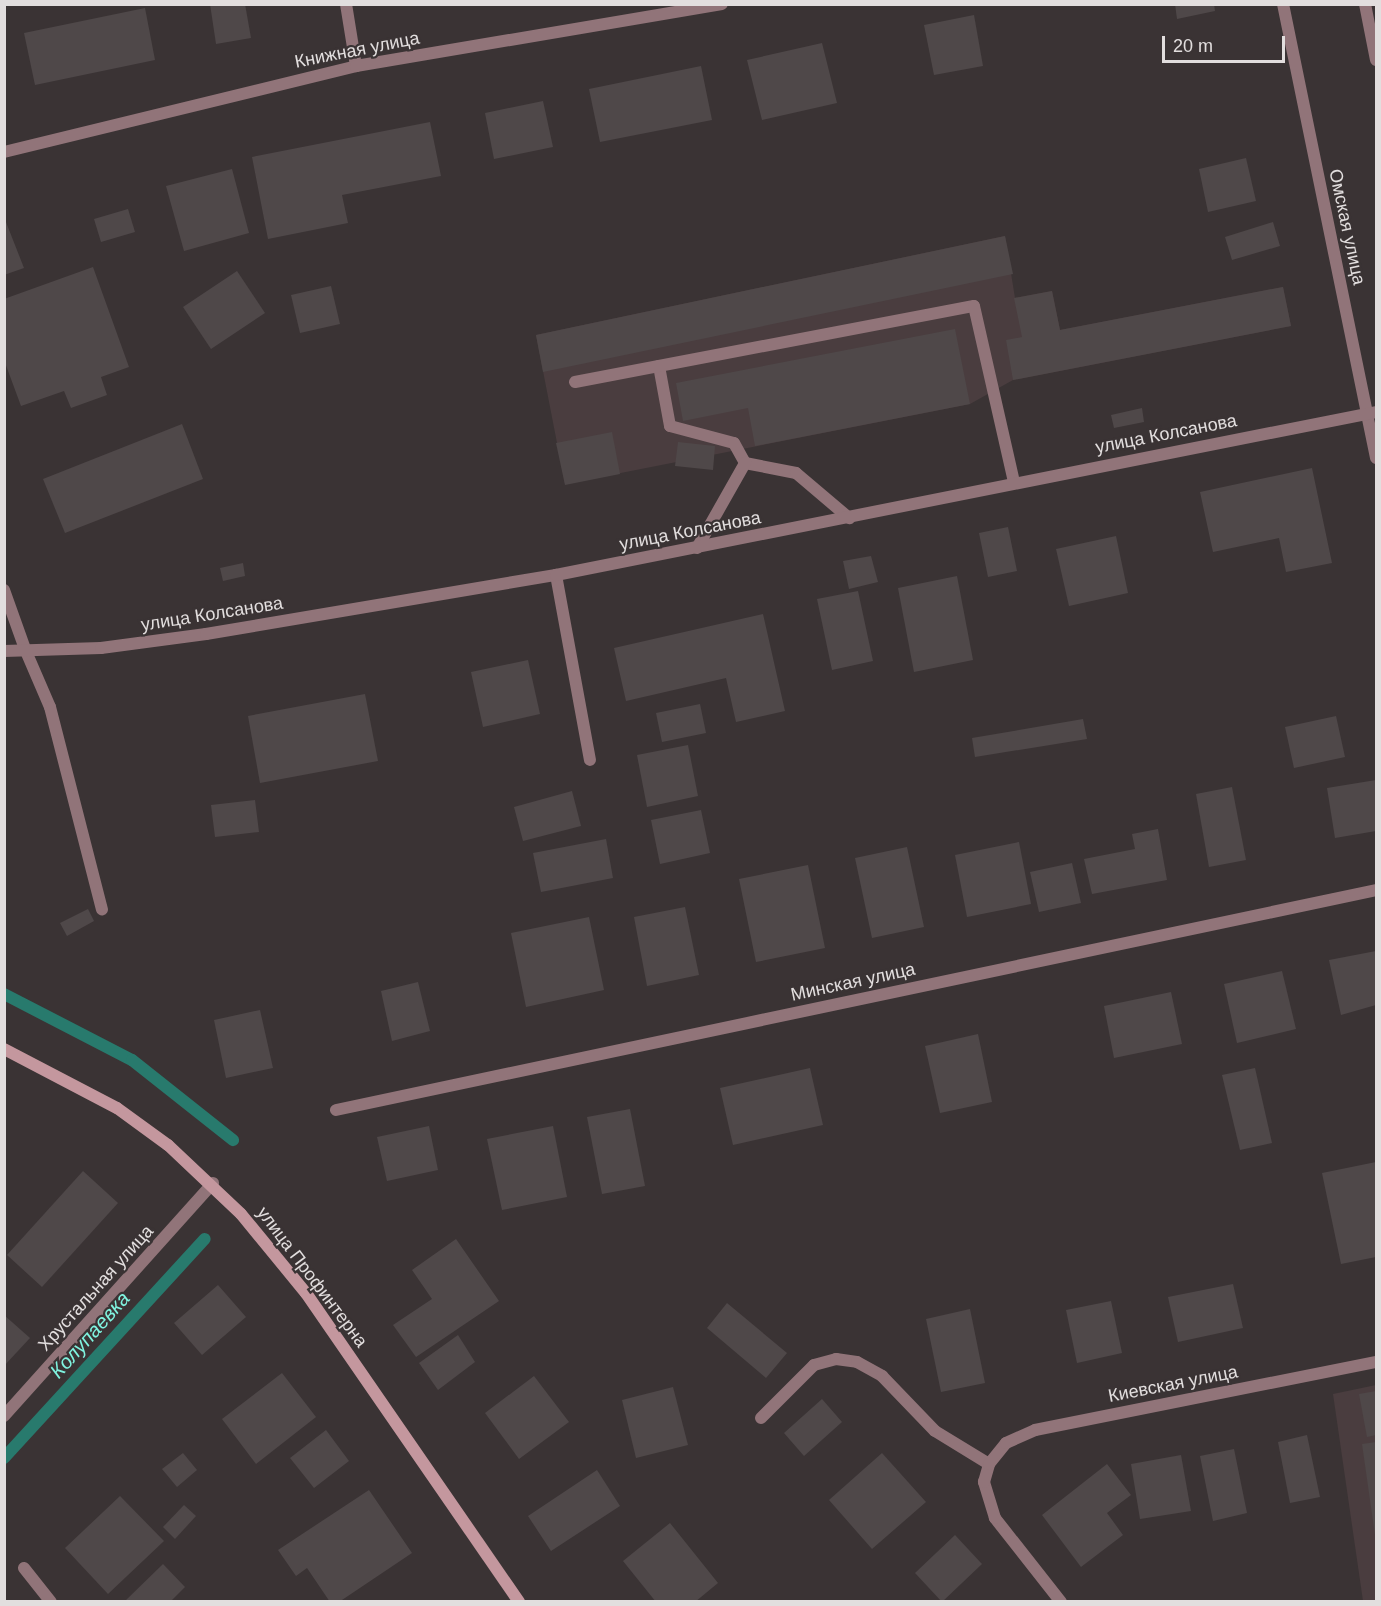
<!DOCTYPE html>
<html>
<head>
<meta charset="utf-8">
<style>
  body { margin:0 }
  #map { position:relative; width:1381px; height:1606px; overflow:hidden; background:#3a3334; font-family:Arial,sans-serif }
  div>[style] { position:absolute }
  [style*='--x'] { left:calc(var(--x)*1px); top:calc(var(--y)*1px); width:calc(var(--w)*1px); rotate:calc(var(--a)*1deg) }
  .built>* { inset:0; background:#4a3d3f }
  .stream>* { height:12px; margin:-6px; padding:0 6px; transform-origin:6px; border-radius:6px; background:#287a6d }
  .building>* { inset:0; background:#4f4849 }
  .service>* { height:12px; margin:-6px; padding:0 6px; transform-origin:6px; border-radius:6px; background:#917479 }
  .minor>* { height:12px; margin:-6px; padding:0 6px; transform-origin:6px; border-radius:6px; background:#917479 }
  .tertiary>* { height:12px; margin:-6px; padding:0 6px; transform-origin:6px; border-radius:6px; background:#917479 }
  .secondary>* { height:12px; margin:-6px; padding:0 6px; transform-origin:6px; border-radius:6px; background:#c4979e }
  span { translate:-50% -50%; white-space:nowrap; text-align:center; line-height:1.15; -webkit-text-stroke:4.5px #3a3334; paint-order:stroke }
  .street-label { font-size:18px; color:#e2dede }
  .water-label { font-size:20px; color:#80f4e0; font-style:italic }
  .frame { position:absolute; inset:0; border:6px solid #e2dede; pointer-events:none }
  .scale { position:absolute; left:1162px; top:36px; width:123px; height:27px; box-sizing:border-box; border:3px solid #e2dede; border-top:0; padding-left:8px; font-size:18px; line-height:21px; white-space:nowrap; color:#e2dede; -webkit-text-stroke:4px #3a3334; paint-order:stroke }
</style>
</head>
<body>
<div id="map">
  <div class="built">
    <div style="clip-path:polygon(1005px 236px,1015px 298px,1052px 291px,1060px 330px,1283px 287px,1291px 326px,1013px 380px,970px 404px,565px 484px,536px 335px)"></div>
    <div style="clip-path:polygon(1376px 1385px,1376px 1601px,1363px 1601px,1333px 1394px)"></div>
  </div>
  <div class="stream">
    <div style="--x:4;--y:994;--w:144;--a:27.3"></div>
    <div style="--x:132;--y:1060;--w:129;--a:38.4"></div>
    <div style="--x:4;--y:1458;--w:297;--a:-47.5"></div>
  </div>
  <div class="building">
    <div style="clip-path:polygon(210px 4px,245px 4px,251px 38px,216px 44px)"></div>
    <div style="clip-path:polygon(1175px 4px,1214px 4px,1215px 11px,1177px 19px)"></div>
    <div style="clip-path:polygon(145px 8px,155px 60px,35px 85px,24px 33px)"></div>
    <div style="clip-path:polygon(974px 15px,983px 66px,934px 75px,924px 25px)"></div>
    <div style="clip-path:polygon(822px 43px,837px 103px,762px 120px,747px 60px)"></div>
    <div style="clip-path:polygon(701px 66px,712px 120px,600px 142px,589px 89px)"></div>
    <div style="clip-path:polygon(543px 101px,553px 147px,494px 159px,485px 113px)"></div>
    <div style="clip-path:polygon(430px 122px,441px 176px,342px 195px,348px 223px,268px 239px,252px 157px)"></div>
    <div style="clip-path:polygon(1246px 158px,1256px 201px,1208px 212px,1199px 169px)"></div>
    <div style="clip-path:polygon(232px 169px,249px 233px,184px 251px,166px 186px)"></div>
    <div style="clip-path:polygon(128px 209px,135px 232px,101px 242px,94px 219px)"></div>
    <div style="clip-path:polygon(4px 217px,24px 268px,4px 275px)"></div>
    <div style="clip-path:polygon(1273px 222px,1280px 246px,1232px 260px,1225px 237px)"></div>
    <div style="clip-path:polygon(1005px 236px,1013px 274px,543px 372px,536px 335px)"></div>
    <div style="clip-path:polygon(93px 267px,129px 367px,101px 377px,107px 395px,71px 408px,64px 391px,21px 406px,4px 360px,4px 299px)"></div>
    <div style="clip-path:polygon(237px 271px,265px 313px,211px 349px,183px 307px)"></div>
    <div style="clip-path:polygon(331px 286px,340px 324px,300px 333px,291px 295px)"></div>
    <div style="clip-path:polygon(1283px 287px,1291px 326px,1013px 380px,1006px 340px,1022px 337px,1014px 298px,1052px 291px,1060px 330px)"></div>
    <div style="clip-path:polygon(955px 329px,970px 404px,755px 446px,748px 408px,683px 421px,676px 383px)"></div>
    <div style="clip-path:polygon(1142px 408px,1144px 422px,1114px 428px,1111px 415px)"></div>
    <div style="clip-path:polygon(182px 424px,203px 479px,65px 533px,43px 479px)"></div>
    <div style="clip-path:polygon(612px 432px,620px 474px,565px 485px,556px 443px)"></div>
    <div style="clip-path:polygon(678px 442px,715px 446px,713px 470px,675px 466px)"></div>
    <div style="clip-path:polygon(1312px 468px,1332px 563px,1286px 572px,1279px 538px,1213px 552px,1200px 492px)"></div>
    <div style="clip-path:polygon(1008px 527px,1017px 571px,988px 577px,979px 533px)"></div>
    <div style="clip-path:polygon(1116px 536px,1128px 593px,1069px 606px,1056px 549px)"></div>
    <div style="clip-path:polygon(871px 556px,878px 582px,849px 589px,843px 561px)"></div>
    <div style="clip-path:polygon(243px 563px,245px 576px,223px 581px,220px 568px)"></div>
    <div style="clip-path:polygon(957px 576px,973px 660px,914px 672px,898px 588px)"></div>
    <div style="clip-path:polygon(858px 591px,873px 661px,832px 670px,817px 599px)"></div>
    <div style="clip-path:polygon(763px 614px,785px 711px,736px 722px,726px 678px,626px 701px,614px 648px)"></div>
    <div style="clip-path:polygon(528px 660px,540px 714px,483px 727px,471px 672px)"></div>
    <div style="clip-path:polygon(365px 694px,378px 761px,260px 783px,248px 716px)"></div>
    <div style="clip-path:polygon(700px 704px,706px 733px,662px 742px,656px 713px)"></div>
    <div style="clip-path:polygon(1336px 716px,1345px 757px,1294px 768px,1285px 727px)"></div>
    <div style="clip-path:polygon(1083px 719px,1087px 739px,975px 757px,972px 738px)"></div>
    <div style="clip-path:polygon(688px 745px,698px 796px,647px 807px,637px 755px)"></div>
    <div style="clip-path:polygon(1376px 780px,1376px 831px,1335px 838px,1327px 788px)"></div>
    <div style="clip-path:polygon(1232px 787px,1246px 860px,1209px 867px,1196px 794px)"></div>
    <div style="clip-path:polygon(572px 791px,581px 826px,523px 841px,514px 807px)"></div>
    <div style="clip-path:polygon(255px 800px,259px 832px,215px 837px,211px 805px)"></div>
    <div style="clip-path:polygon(701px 810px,710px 853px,660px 864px,651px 820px)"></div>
    <div style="clip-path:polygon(1158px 829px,1167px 880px,1092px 894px,1084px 859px,1135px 849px,1132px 834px)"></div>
    <div style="clip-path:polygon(606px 839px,613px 878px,541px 892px,533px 853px)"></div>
    <div style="clip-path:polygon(1019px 842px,1031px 904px,967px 917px,955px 855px)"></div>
    <div style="clip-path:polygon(907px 847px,924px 927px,872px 938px,855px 858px)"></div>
    <div style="clip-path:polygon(1072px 863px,1081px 903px,1039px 912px,1030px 872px)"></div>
    <div style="clip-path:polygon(808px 865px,825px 948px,756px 962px,739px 879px)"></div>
    <div style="clip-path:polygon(685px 907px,699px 975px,647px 986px,634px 917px)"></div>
    <div style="clip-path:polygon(88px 909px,94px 921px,67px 936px,60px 923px)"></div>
    <div style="clip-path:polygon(589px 917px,604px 990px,526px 1007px,511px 933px)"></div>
    <div style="clip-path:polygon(1376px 951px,1376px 1005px,1341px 1015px,1329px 960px)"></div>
    <div style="clip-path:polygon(1282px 971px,1296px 1029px,1237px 1043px,1224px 984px)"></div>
    <div style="clip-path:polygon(418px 982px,430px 1031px,392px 1041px,381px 991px)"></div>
    <div style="clip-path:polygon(1171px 992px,1182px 1044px,1114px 1058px,1104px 1006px)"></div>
    <div style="clip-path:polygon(260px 1010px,273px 1068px,226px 1078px,214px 1020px)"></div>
    <div style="clip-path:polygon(978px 1034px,992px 1102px,940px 1113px,925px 1046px)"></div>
    <div style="clip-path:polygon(810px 1068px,823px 1125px,733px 1145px,720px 1088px)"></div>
    <div style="clip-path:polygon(1255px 1068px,1272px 1143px,1240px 1150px,1222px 1075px)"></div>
    <div style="clip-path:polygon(630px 1109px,645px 1186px,602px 1194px,587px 1117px)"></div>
    <div style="clip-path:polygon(429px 1126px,438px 1170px,387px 1181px,377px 1137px)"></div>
    <div style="clip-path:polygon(553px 1126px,567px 1197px,502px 1210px,487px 1139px)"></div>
    <div style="clip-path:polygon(1376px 1162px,1376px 1257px,1341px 1264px,1322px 1173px)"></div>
    <div style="clip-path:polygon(83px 1171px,118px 1203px,42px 1287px,7px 1255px)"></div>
    <div style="clip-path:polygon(456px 1239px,499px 1301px,416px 1357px,393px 1325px,432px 1299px,412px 1270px)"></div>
    <div style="clip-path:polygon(1233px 1284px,1243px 1328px,1178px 1342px,1168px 1297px)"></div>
    <div style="clip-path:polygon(218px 1285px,246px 1317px,202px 1355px,174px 1323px)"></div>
    <div style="clip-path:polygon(1111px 1301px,1122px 1353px,1077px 1363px,1066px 1310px)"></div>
    <div style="clip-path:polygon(727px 1303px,787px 1353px,766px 1378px,707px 1328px)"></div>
    <div style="clip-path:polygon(970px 1309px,985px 1383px,941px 1392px,926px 1319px)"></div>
    <div style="clip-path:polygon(4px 1315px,30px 1338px,4px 1366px)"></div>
    <div style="clip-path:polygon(458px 1335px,475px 1362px,438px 1390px,419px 1363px)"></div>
    <div style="clip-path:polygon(282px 1373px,316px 1417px,256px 1464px,222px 1419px)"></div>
    <div style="clip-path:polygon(534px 1376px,569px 1422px,519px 1459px,485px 1413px)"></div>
    <div style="clip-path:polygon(673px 1387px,688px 1445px,636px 1458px,622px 1400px)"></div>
    <div style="clip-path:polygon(1376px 1391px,1376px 1435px,1367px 1437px,1359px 1394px)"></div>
    <div style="clip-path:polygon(822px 1399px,842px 1422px,804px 1456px,784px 1433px)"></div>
    <div style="clip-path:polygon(326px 1430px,349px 1461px,314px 1488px,290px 1458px)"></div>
    <div style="clip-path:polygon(1307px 1435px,1320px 1497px,1290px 1503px,1278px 1442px)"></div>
    <div style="clip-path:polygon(1376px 1442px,1376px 1535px,1375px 1535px,1362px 1444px)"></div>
    <div style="clip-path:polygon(1234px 1449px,1247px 1513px,1213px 1521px,1200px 1456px)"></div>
    <div style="clip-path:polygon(183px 1453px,197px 1470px,177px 1487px,162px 1469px)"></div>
    <div style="clip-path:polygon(882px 1453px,926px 1502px,872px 1549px,829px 1500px)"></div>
    <div style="clip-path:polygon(1181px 1455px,1191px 1511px,1140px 1519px,1131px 1464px)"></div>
    <div style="clip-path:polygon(1107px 1464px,1131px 1495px,1107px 1513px,1123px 1535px,1081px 1567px,1042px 1515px)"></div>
    <div style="clip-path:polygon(597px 1470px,620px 1506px,551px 1551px,528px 1516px)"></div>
    <div style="clip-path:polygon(369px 1490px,412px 1553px,339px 1602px,330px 1602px,307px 1568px,296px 1576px,278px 1550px)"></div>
    <div style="clip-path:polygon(120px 1496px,164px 1541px,108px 1594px,65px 1548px)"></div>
    <div style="clip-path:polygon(184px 1505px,196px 1516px,175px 1539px,163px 1527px)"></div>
    <div style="clip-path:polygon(670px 1523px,718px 1583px,695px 1602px,656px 1602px,623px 1561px)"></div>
    <div style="clip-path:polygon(955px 1535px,982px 1564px,942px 1602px,915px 1573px)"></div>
    <div style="clip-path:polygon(163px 1564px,185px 1587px,170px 1602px,124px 1602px)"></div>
  </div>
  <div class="service">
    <div style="--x:1365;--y:4;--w:57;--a:78.9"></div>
    <div style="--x:659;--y:366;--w:61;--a:79.6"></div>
    <div style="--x:670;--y:426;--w:66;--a:14.9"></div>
    <div style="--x:734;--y:443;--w:23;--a:61"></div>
    <div style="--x:745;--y:463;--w:52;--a:11.1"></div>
    <div style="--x:796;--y:473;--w:70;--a:40.3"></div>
    <div style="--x:575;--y:382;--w:406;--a:-10.8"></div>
    <div style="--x:974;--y:306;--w:180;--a:77.2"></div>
    <div style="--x:697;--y:548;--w:98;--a:-60.5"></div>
    <div style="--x:556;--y:575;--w:188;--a:79.6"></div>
    <div style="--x:25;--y:649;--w:63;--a:66.7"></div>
    <div style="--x:50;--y:707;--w:209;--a:75.6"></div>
    <div style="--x:761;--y:1418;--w:75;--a:-45"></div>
    <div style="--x:814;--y:1365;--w:23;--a:-15"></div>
    <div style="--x:836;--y:1359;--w:21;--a:8"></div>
    <div style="--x:857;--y:1362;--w:29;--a:29"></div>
    <div style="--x:882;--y:1376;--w:76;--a:46.1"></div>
    <div style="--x:935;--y:1431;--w:63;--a:31.4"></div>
  </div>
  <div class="minor">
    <div style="--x:346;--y:4;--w:63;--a:80.8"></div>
    <div style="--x:4;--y:152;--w:362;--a:-13.7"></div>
    <div style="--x:356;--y:66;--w:371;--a:-9.6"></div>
    <div style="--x:1367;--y:414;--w:45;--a:78.4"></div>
    <div style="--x:4;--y:590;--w:63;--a:70.4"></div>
    <div style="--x:336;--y:1110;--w:1063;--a:-11.94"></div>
    <div style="--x:4;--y:1416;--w:313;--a:-48.1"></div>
    <div style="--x:24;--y:1568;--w:43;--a:51.5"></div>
    <div style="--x:1061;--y:1602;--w:107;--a:-128.2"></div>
    <div style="--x:995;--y:1518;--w:38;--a:-107"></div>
    <div style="--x:984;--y:1482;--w:19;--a:-74"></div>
    <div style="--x:989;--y:1464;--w:27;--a:-51"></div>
    <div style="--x:1006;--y:1443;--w:32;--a:-24"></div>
    <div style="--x:1035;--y:1430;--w:348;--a:-11.3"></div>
  </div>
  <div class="tertiary">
    <div style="--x:1283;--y:4;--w:419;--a:78.4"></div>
    <div style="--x:4;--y:651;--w:97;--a:-1.8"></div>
    <div style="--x:101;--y:648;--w:106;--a:-7.6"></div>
    <div style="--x:206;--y:634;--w:355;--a:-9.6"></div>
    <div style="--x:556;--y:575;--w:836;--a:-11.24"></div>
  </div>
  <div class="secondary">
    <div style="--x:4;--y:1049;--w:127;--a:27.6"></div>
    <div style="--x:117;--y:1108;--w:63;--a:36"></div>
    <div style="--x:168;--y:1145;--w:100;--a:43.4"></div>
    <div style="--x:241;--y:1214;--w:102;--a:50.6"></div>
    <div style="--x:306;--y:1293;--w:375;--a:55.4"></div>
  </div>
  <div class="street-label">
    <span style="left:357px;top:50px;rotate:-11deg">Книжная улица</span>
    <span style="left:1347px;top:227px;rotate:78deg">Омская улица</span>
    <span style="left:1166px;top:434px;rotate:-11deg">улица Колсанова</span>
    <span style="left:690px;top:531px;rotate:-11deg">улица Колсанова</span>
    <span style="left:212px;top:614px;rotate:-9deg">улица Колсанова</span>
    <span style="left:853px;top:982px;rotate:-12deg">Минская улица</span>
    <span style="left:312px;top:1277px;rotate:53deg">улица Профинтерна</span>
    <span style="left:96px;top:1288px;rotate:-48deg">Хрустальная улица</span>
    <span style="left:1173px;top:1384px;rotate:-11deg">Киевская улица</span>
  </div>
  <div class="water-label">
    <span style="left:90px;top:1335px;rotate:-48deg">Колупаевка</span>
  </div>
  <div class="frame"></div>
  <div class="scale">20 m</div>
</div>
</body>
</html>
